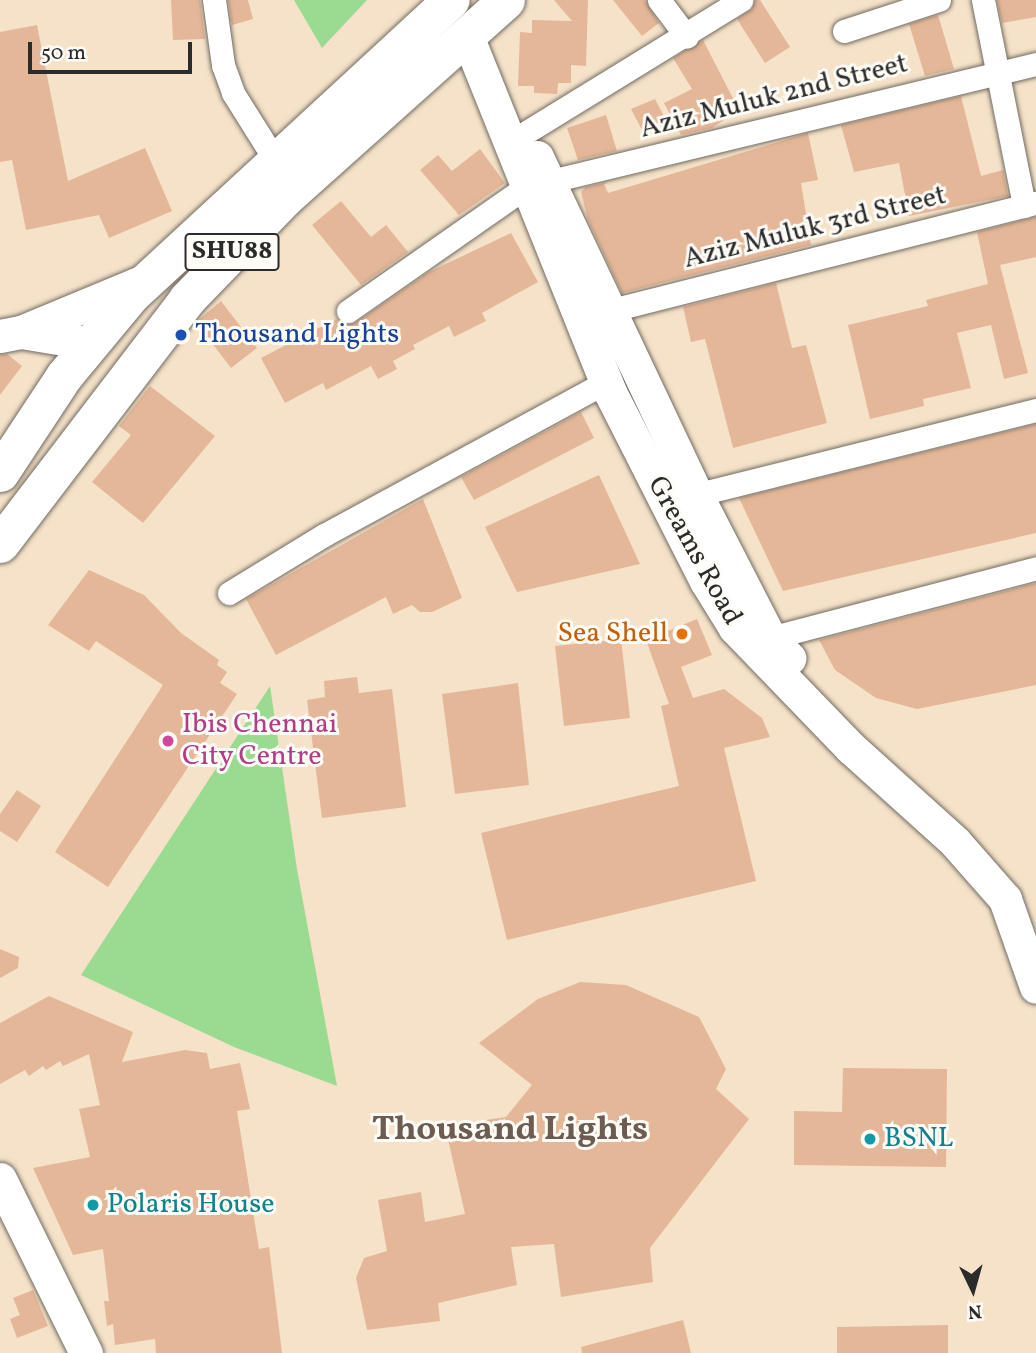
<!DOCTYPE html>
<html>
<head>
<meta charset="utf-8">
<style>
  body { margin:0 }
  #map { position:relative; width:1036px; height:1353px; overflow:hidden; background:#f5e2c9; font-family:Vollkorn,serif }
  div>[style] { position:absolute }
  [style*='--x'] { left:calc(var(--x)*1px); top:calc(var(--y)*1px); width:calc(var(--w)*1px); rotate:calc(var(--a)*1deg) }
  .green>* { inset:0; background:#9bdb91 }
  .building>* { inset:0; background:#e5b799 }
  .roads { filter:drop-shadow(0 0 2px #726b62) drop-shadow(0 0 2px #726b62) }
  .street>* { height:23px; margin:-11.5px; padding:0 11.5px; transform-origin:11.5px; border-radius:11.5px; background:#fff }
  .secondary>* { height:33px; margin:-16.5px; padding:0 16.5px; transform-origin:16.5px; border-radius:16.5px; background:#fff }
  .primary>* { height:37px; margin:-18.5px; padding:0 18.5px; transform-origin:18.5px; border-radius:18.5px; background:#fff }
  .dots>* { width:19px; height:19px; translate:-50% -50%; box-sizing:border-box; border:4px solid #fdfcf7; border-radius:50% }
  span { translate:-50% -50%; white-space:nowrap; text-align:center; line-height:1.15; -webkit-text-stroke:6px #fdfcf7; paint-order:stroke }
  .shield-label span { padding:2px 5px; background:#fdfcf7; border:2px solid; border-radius:5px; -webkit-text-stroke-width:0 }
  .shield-label { font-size:26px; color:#2b2b2b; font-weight:700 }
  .street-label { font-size:28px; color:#2b2b2b }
  .transit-label { font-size:28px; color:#164399 }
  .left { translate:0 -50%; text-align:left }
  .food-label { font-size:28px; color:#c56008 }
  .right { translate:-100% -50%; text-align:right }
  .hotel-label { font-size:28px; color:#b23c85 }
  .culture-label { font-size:28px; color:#0d838f }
  .district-label { font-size:35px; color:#6c5c52; font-weight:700 }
  .north { position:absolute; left:938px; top:1255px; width:70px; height:70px; -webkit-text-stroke:5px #fdfcf7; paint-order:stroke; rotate:175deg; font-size:19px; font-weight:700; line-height:28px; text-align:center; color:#2b2b2b }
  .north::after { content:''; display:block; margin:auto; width:24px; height:32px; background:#2b2b2b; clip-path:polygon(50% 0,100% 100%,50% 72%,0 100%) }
  .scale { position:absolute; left:28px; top:42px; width:164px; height:32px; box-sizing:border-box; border:4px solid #2b2b2b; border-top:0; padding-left:9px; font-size:21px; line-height:24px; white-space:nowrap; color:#2b2b2b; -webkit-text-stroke:5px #fdfcf7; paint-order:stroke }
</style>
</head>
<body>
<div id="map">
  <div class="green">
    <div style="clip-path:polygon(294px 0,367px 0,322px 48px)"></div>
    <div style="clip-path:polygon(270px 686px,297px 869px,337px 1086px,234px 1047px,81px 975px)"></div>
  </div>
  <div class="building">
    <div style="clip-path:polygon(171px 0,200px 0,205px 39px,173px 40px)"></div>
    <div style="clip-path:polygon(228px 0,248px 0,253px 19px,232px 25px)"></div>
    <div style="clip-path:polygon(554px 0,588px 0,586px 66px,571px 65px,571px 83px,558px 83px,557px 94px,534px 93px,534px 86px,518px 86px,520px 32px,532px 33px,532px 20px,572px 21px)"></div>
    <div style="clip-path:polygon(613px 0,645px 0,659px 23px,642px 36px)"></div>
    <div style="clip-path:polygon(755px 0,760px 0,790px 47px,765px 63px,737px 19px,749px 11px)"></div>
    <div style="clip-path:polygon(997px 0,1036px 0,1036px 17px,1002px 23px)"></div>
    <div style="clip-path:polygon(938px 15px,954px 69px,925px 76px,909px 24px)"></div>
    <div style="clip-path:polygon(37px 25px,68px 181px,145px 148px,172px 211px,109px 238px,99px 215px,26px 230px,12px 160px,0 162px,0 32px)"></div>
    <div style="clip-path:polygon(703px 40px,739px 110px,712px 128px,681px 135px,664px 103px,692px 89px,673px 58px)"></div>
    <div style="clip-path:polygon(961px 96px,981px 176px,1003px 170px,1008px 196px,909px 216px,899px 163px,854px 172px,841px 125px)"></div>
    <div style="clip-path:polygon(655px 99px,666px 120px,643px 132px,631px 109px)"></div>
    <div style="clip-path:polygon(606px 115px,617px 151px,578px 160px,567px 128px)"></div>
    <div style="clip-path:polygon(808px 133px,818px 180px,801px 183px,811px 245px,622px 293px,588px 220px,581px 192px,586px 187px,608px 182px,604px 184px,608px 193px)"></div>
    <div style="clip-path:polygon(480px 149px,505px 183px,459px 215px,420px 170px,438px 155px,452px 171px)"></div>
    <div style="clip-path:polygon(341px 201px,371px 237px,386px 225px,408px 252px,361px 285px,312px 225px)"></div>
    <div style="clip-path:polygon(1036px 217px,1036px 257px,1000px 265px,1028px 373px,1004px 379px,991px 325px,957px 333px,971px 388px,923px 399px,924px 406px,870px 419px,848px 325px,928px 306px,926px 300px,988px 284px,977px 232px)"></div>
    <div style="clip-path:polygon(511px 233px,538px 282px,482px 313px,486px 321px,454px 337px,449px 326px,413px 345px,415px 349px,393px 361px,397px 369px,378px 379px,371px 366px,326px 390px,323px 383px,285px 403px,261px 358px,336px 319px,343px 324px,355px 323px,429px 272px)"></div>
    <div style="clip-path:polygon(776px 283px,792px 348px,806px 345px,827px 423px,733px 448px,705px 339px,691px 342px,683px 307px)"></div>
    <div style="clip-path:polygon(221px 301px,257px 348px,231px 368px,196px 322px)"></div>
    <div style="clip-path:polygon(7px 354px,22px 366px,0 395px,0 355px)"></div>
    <div style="clip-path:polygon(150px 386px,215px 436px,143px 523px,92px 482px,131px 435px,119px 426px)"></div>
    <div style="clip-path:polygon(581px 412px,594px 438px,474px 500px,461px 477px)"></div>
    <div style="clip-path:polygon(1036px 424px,1036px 533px,783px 591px,739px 498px)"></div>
    <div style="clip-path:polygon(599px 475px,640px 564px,517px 592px,485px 527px)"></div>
    <div style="clip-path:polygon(423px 499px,462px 598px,432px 612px,420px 612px,412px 605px,393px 614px,386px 597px,276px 655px,246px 599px)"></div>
    <div style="clip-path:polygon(89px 570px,144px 595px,181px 633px,219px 660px,217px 665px,227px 672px,220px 683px,237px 694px,108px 887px,55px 852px,163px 685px,96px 641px,89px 651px,48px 625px)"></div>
    <div style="clip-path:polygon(1036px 583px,1036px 685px,917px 709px,876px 698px,835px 670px,819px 640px)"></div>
    <div style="clip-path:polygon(697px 619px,712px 655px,681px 667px,693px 698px,724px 689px,762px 718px,770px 737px,724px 748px,756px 881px,507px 940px,481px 833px,679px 786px,661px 706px,669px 704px,646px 640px)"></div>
    <div style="clip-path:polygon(621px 639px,630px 718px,564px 726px,555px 646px)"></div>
    <div style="clip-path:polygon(357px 677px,359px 693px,392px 689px,406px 807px,322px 818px,307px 700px,325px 697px,324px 681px)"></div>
    <div style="clip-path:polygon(518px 683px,529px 785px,455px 794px,442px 694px)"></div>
    <div style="clip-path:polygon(17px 790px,41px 806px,17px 842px,0 831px,0 814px)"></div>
    <div style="clip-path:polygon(0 949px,19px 957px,18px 968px,0 978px)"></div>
    <div style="clip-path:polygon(580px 982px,626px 985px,699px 1017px,726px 1069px,716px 1089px,749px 1119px,650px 1248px,653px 1282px,561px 1297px,554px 1244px,511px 1247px,517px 1285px,438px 1303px,440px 1321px,367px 1330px,356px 1278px,364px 1258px,387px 1251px,378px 1200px,421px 1192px,425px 1222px,465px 1214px,445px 1126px,506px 1117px,532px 1085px,479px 1043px,538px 999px)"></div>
    <div style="clip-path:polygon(49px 996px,133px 1032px,122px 1062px,185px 1050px,207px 1053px,210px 1069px,240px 1063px,250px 1109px,237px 1111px,259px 1249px,269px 1247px,282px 1353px,156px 1353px,155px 1339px,115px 1345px,113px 1324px,107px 1326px,104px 1301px,109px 1301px,103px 1249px,73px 1255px,33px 1168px,90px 1157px,79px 1109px,100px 1105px,89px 1054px,63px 1066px,60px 1061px,46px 1070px,43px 1066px,29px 1076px,25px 1070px,0 1084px,0 1023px)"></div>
    <div style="clip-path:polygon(843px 1068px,947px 1069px,946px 1167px,794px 1165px,794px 1111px,842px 1112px)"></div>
    <div style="clip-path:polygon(33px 1290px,48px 1326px,17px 1338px,10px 1319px,20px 1315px,13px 1298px)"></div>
    <div style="clip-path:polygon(683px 1320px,691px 1353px,582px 1353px,581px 1347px)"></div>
    <div style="clip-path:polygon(948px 1325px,948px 1353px,837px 1353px,837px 1327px)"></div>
  </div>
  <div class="roads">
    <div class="street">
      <div style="--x:214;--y:0;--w:66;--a:82.1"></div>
      <div style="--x:223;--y:65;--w:30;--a:70"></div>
      <div style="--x:233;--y:93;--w:79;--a:57.9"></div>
      <div style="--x:659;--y:0;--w:46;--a:52.9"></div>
      <div style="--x:983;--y:0;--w:210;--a:78.7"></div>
      <div style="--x:844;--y:31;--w:100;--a:-18.1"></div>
      <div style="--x:525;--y:133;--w:254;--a:-31.6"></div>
      <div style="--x:348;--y:311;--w:217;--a:-34.9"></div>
      <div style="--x:526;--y:187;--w:525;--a:-13.56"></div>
      <div style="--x:608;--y:311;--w:441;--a:-14.2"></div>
      <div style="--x:683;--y:498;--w:364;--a:-14"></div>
      <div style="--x:229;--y:593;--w:111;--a:-31.4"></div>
      <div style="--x:324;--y:535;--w:321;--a:-28.5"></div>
      <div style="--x:770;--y:638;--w:275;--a:-14.7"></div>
    </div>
    <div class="secondary">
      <div style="--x:467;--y:36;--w:384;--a:68.1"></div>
      <div style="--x:610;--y:392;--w:212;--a:63.1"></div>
      <div style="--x:706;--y:581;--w:55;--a:58.3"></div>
      <div style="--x:735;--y:628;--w:167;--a:46"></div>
      <div style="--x:851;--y:748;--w:140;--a:42.1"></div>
      <div style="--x:955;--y:842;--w:76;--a:48.7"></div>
      <div style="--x:1005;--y:899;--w:93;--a:70.6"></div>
      <div style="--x:537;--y:157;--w:373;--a:64.7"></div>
      <div style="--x:696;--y:494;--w:162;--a:62.8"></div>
      <div style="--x:770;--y:638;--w:28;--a:46"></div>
      <div style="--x:21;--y:332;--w:68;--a:9.3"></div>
      <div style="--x:0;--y:336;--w:21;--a:-11"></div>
      <div style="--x:21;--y:332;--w:135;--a:-22.6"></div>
      <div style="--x:0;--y:1179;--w:194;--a:63.7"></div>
    </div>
    <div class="primary">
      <div style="--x:0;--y:473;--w:116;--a:-56.6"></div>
      <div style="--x:64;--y:376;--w:105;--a:-50.4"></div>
      <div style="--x:131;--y:295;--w:435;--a:-42.7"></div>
      <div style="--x:0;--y:544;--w:308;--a:-52.6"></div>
      <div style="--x:187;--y:299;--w:142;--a:-45.9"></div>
      <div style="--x:286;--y:197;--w:295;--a:-41.8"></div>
    </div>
  </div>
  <div class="dots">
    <div style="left:181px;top:335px;background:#1a4fb4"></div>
    <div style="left:682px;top:634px;background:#e8710a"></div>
    <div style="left:168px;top:741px;background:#d1479c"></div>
    <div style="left:870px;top:1139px;background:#0f9aa8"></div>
    <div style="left:93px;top:1205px;background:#0f9aa8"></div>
  </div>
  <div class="shield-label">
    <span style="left:232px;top:252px">SHU88</span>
  </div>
  <div class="street-label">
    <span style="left:774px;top:97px;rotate:-14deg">Aziz Muluk 2nd Street</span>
    <span style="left:815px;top:228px;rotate:-14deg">Aziz Muluk 3rd Street</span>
    <span style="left:694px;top:551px;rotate:61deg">Greams Road</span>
  </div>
  <div class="transit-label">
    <span class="left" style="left:195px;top:335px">Thousand Lights</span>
  </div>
  <div class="food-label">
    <span class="right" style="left:668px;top:634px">Sea Shell</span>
  </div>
  <div class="hotel-label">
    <span class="left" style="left:182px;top:741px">Ibis Chennai<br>City Centre</span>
  </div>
  <div class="culture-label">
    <span class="left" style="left:884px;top:1139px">BSNL</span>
    <span class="left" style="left:107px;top:1205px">Polaris House</span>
  </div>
  <div class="district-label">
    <span style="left:510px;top:1130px">Thousand Lights</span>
  </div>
  <div class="north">N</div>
  <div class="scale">50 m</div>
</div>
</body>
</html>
